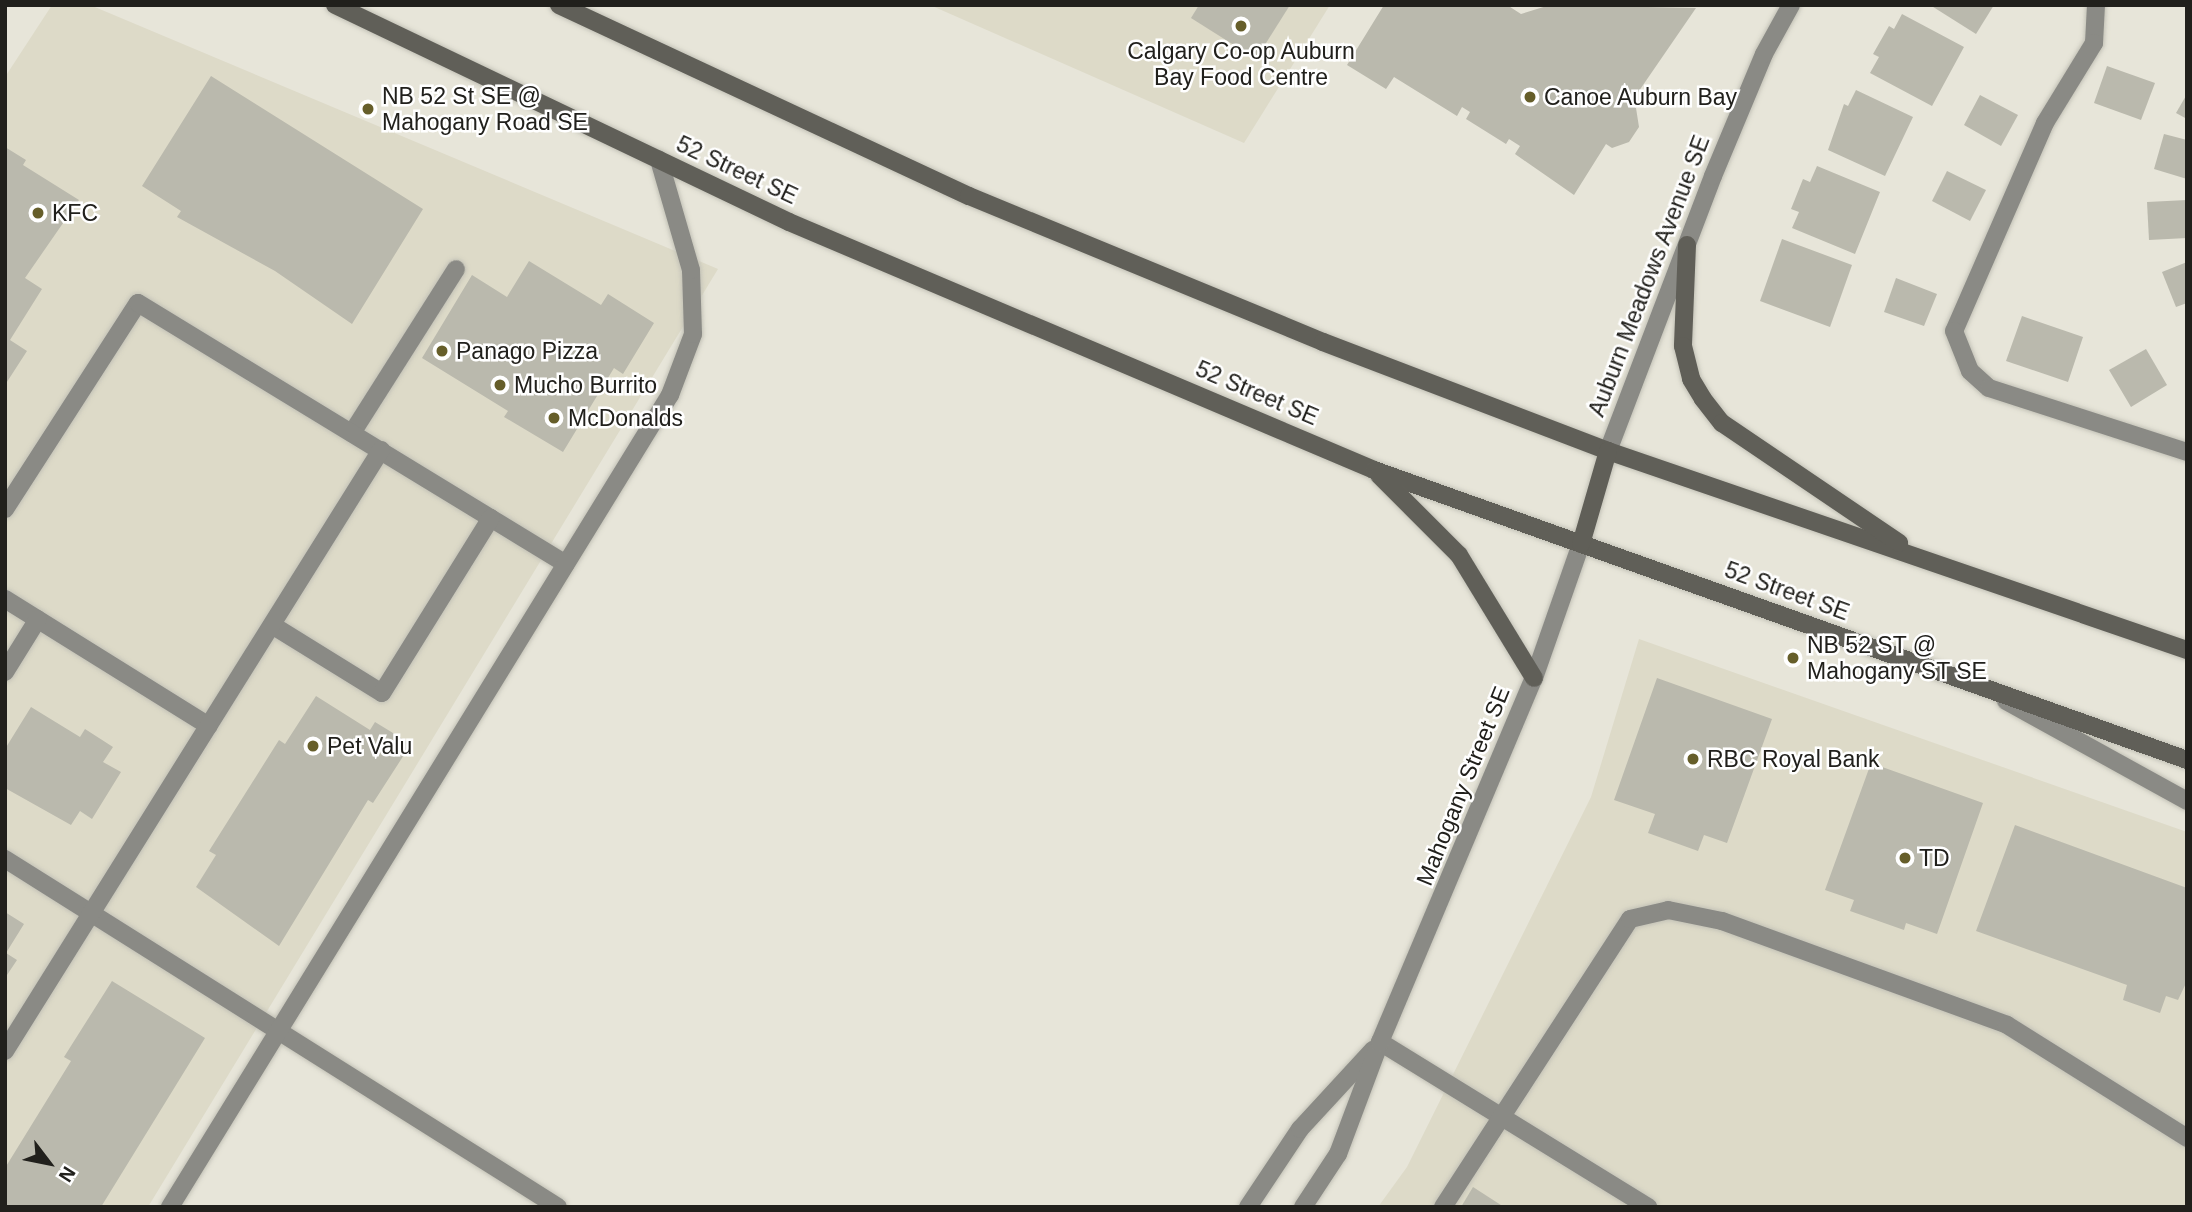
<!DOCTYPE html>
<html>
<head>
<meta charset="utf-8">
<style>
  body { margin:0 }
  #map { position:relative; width:2192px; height:1212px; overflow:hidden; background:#e7e5d9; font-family:Arial,sans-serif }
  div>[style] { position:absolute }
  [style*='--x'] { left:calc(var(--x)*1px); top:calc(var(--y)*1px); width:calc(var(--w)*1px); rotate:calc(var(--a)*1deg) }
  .built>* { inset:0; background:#dddac8 }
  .building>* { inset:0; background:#bab9ad }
  .roads { filter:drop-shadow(0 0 2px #c3c2b7) drop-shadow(0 0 2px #c3c2b7) }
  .lane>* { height:18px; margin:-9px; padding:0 9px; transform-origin:9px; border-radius:9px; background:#8a8a85 }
  .street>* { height:18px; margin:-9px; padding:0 9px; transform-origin:9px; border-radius:9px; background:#8a8a85 }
  .secondary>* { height:18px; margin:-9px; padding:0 9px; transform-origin:9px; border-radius:9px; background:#605f58 }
  .dots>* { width:19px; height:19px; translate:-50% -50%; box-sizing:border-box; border:4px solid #fff; border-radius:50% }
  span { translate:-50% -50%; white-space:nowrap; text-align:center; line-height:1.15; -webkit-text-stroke:5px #fff; paint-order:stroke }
  .poi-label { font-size:23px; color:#21201c }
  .left { translate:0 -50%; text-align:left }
  .street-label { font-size:23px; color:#21201c }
  .frame { position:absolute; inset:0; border:7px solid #21201c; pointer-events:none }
  .north { position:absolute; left:14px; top:1128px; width:70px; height:70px; -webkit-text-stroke:5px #fff; paint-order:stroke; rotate:122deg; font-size:19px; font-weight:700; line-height:28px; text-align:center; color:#21201c }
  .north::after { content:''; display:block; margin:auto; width:24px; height:32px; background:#21201c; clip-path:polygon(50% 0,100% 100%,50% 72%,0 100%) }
</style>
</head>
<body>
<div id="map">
  <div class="built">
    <div style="clip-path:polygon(52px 5px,90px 5px,718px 269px,148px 1207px,5px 1207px,5px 77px)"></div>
    <div style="clip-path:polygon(930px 5px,1330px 5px,1244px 143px)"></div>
    <div style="clip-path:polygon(1639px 639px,2187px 832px,2187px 1207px,1378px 1207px,1407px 1167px,1591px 797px)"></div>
  </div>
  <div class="building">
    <div style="clip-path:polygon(1199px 5px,1290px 5px,1256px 59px,1191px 18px)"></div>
    <div style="clip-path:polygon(1384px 5px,1507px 5px,1521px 14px,1550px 5px,1696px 8px,1630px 104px,1636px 108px,1639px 127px,1629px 142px,1612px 148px,1606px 144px,1574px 195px,1515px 154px,1520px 146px,1509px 139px,1506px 144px,1466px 119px,1470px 112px,1462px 107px,1457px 116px,1394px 77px,1386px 89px,1347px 65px)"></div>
    <div style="clip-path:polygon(1930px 5px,1994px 5px,1976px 34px)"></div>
    <div style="clip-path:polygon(1902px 14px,1964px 47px,1932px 106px,1870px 73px,1879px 57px,1873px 54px,1889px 26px,1894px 29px)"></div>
    <div style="clip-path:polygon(2107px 66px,2155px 83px,2141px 120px,2094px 103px)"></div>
    <div style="clip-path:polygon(211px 76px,423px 209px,352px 324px,275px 271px,177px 217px,181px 211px,142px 186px)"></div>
    <div style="clip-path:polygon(1856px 90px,1913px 117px,1885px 176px,1828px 150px,1844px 104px,1848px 106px)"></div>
    <div style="clip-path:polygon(2187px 94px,2187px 119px,2176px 113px)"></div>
    <div style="clip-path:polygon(1980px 95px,2018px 115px,2001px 146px,1964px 125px)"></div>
    <div style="clip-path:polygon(2164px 134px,2187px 140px,2187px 179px,2154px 169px)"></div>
    <div style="clip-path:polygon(5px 147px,26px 160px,23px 165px,79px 200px,25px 278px,42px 289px,10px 340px,27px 351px,5px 385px)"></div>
    <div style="clip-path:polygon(1817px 166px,1880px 192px,1855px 254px,1792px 228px,1799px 212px,1791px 209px,1803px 179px,1810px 182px)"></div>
    <div style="clip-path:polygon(1947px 171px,1986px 190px,1970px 221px,1932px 201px)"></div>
    <div style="clip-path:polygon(2187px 200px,2187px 238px,2149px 240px,2147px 202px)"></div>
    <div style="clip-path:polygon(1782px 239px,1852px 265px,1830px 327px,1760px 301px)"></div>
    <div style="clip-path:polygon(529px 261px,601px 305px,608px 294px,654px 323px,623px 374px,614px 368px,563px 452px,504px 417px,508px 411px,422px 358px,472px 275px,507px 297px)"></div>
    <div style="clip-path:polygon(2187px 262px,2187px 303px,2176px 307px,2162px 272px)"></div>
    <div style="clip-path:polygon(1896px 278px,1937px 294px,1924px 326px,1884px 312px)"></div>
    <div style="clip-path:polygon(2022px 316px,2083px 337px,2068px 382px,2006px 361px)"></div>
    <div style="clip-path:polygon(2146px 349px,2167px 385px,2131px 407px,2109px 370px)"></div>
    <div style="clip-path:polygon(1657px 678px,1772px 719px,1727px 843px,1704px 835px,1698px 851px,1648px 833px,1655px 814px,1614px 800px)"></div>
    <div style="clip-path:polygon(316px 696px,370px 730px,375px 722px,411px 744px,373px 803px,368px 800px,279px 946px,196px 887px,216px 855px,209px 851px,279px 740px,285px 744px)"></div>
    <div style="clip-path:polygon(31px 707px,80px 737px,85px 729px,113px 747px,103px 762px,121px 772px,92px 819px,80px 811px,71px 825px,5px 788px,5px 749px)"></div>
    <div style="clip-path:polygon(1871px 763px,1983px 803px,1937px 934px,1906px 923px,1904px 930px,1850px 911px,1854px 900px,1825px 890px)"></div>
    <div style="clip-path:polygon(2015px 825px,2187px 888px,2187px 981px,2178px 1000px,2166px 996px,2160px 1013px,2123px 1000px,2127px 985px,1976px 931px)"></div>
    <div style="clip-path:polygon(5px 912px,24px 924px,6px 953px,17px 960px,5px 978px)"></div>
    <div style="clip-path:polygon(112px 981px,205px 1038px,101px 1207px,5px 1207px,5px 1168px,71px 1061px,64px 1057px)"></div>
    <div style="clip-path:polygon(1473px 1187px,1504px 1207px,1461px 1207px)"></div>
  </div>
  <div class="roads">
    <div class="lane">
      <div style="--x:2096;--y:5;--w:38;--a:93"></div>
      <div style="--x:2094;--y:43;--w:94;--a:121.5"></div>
      <div style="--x:2045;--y:123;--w:227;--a:113.6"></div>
      <div style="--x:1954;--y:331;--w:43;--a:68.2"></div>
      <div style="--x:1970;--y:371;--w:25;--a:42"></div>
      <div style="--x:1989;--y:388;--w:208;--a:17.9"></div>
      <div style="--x:352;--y:433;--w:194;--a:-57.6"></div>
      <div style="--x:5;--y:509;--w:245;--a:-57.2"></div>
      <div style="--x:138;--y:303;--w:501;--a:31.38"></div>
      <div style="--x:5;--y:599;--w:240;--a:31.9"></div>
      <div style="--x:272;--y:625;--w:129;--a:31.7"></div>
      <div style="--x:382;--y:693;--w:206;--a:-58.1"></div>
      <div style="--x:5;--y:672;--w:62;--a:-58.1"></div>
      <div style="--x:2006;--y:701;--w:207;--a:28.9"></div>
      <div style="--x:5;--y:859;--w:653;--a:32.18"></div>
      <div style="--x:1380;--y:1042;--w:315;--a:31.6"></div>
      <div style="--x:5;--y:1051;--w:709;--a:-57.97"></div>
      <div style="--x:170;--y:1207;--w:954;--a:-58.38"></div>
      <div style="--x:670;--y:395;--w:65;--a:-69.3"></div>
      <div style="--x:693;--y:334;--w:64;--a:-91.8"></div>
      <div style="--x:691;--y:270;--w:115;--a:-106.2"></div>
      <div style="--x:1443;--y:1207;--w:343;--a:-57"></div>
      <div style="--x:1630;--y:919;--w:39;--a:-13"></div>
      <div style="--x:1668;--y:910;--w:55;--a:11.5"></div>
      <div style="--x:1722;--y:921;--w:303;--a:20"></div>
      <div style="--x:2007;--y:1025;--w:213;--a:32.1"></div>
    </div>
    <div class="street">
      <div style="--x:1608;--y:451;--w:294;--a:-69.1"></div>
      <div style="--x:1713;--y:176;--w:132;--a:-67.3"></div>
      <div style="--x:1764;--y:54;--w:56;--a:-61.1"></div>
      <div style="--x:1248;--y:1207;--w:94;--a:-56.3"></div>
      <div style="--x:1300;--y:1129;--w:108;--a:-47.3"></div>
      <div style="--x:1303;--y:1207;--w:64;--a:-56.6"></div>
      <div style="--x:1338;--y:1154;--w:120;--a:-69.4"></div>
      <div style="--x:1380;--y:1042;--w:395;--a:-67.1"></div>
      <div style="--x:1534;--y:678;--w:142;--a:-70.7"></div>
    </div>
    <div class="secondary">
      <div style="--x:335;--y:5;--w:503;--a:25.55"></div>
      <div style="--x:789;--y:222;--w:635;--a:22.97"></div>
      <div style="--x:1374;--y:470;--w:863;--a:19.63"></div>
      <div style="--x:559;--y:5;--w:452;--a:25"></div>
      <div style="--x:969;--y:196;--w:383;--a:22.4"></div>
      <div style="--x:1323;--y:342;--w:305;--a:20.9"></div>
      <div style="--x:1608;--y:451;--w:612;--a:18.97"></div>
      <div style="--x:1687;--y:245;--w:101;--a:92.3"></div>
      <div style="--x:1683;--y:346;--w:34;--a:76"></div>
      <div style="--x:1691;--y:379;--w:23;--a:59"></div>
      <div style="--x:1703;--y:399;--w:31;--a:52"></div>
      <div style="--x:1722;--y:423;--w:214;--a:34.1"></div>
      <div style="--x:1379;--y:475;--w:113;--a:45"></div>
      <div style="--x:1459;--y:555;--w:144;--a:58.6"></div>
      <div style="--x:1581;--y:544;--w:97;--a:-73.8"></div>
    </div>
  </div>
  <div class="dots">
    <div style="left:1241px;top:26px;background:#665e2a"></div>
    <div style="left:1530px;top:97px;background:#665e2a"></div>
    <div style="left:368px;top:109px;background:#665e2a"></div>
    <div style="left:38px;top:213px;background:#665e2a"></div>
    <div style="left:442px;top:351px;background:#665e2a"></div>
    <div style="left:500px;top:385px;background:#665e2a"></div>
    <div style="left:554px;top:418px;background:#665e2a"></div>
    <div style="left:1793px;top:658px;background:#665e2a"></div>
    <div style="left:313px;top:746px;background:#665e2a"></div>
    <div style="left:1693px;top:759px;background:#665e2a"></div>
    <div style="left:1905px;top:858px;background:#665e2a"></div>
  </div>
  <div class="poi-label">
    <span style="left:1241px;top:64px">Calgary Co-op Auburn<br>Bay Food Centre</span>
    <span class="left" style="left:382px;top:109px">NB 52 St SE @<br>Mahogany Road SE</span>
    <span class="left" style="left:1544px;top:97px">Canoe Auburn Bay</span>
    <span class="left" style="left:52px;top:213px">KFC</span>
    <span class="left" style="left:456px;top:351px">Panago Pizza</span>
    <span class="left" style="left:514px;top:385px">Mucho Burrito</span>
    <span class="left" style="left:568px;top:418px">McDonalds</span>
    <span class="left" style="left:1807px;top:658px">NB 52 ST @<br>Mahogany ST SE</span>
    <span class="left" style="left:327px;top:746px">Pet Valu</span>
    <span class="left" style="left:1707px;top:759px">RBC Royal Bank</span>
    <span class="left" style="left:1919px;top:858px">TD</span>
  </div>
  <div class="street-label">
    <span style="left:737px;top:170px;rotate:25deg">52 Street SE</span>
    <span style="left:1649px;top:276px;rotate:-69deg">Auburn Meadows Avenue SE</span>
    <span style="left:1257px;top:393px;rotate:23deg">52 Street SE</span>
    <span style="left:1787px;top:591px;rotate:20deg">52 Street SE</span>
    <span style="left:1463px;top:786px;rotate:-68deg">Mahogany Street SE</span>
  </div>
  <div class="frame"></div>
  <div class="north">N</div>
</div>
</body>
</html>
